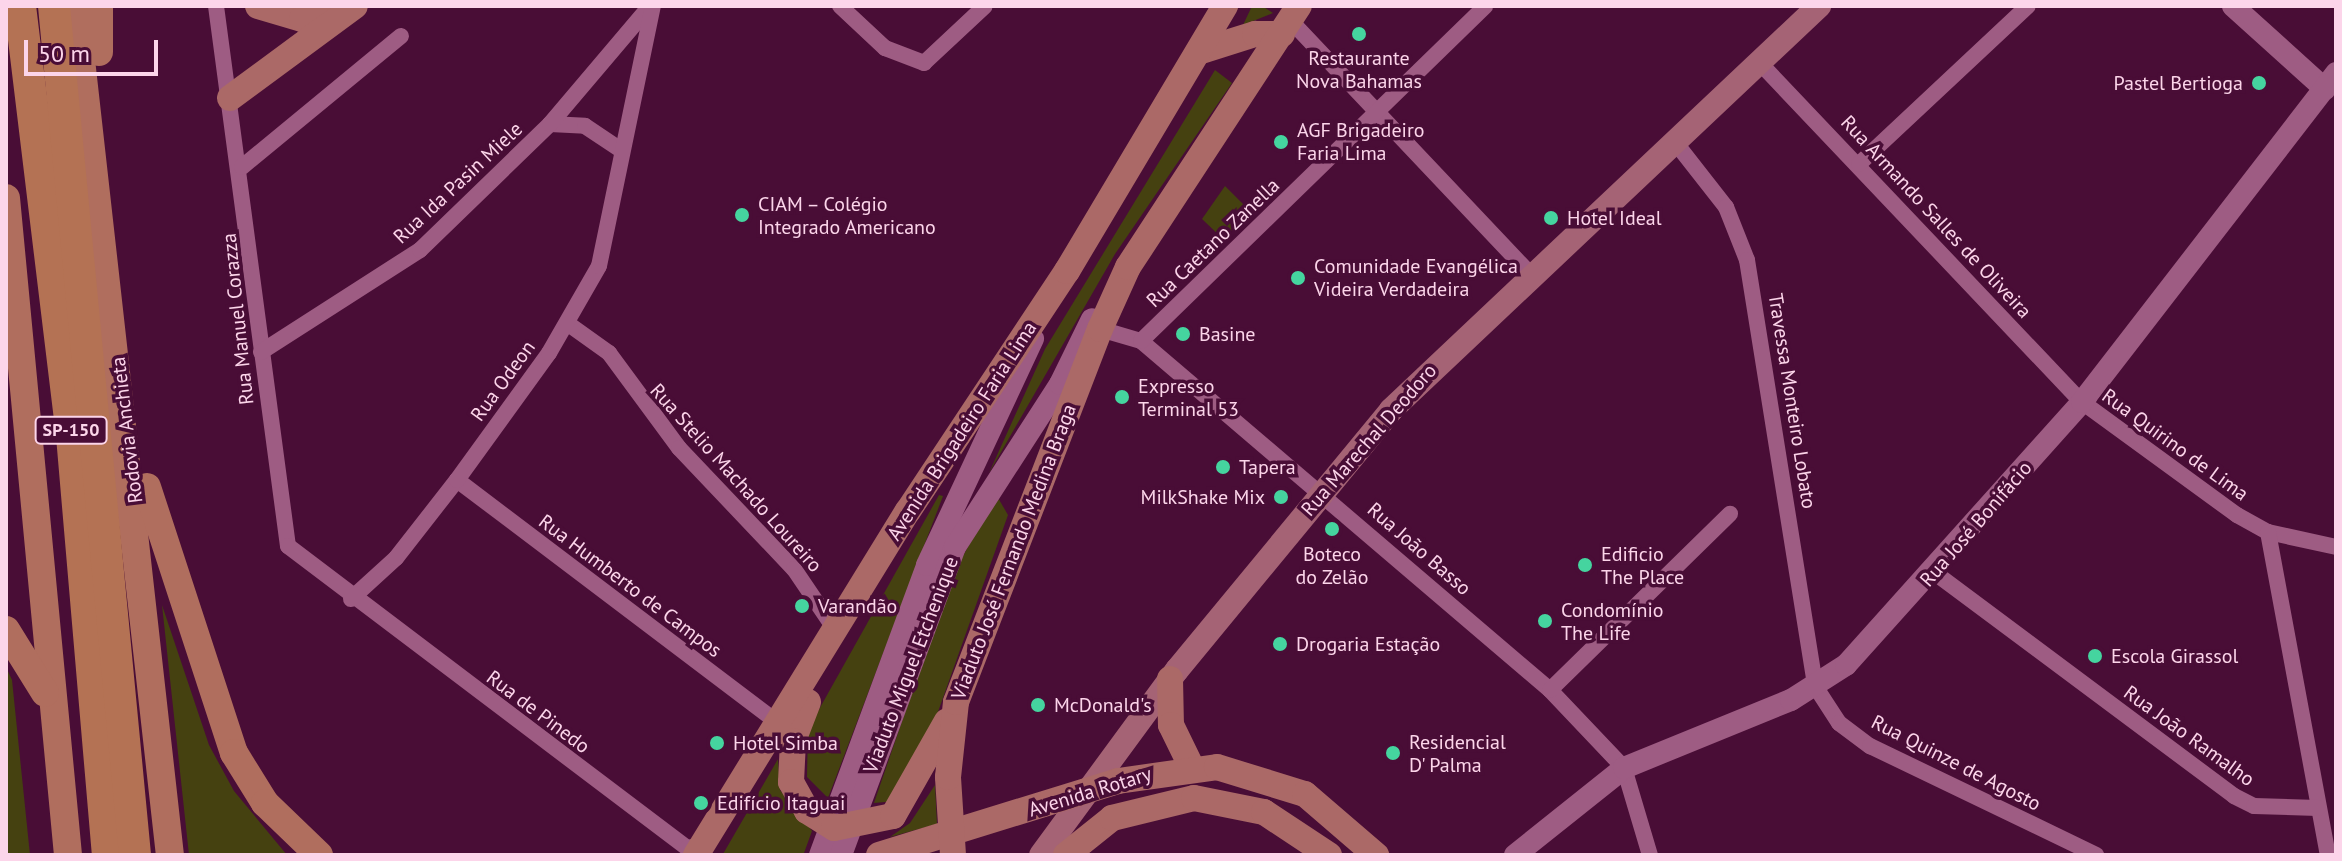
<!DOCTYPE html>
<html>
<head>
<meta charset="utf-8">
<style>
  body { margin:0 }
  #map { position:relative; width:2342px; height:861px; overflow:hidden; background:#490d36; font-family:"PT Sans",sans-serif }
  div>[style] { position:absolute }
  [style*='--x'] { left:calc(var(--x)*1px); top:calc(var(--y)*1px); width:calc(var(--w)*1px); rotate:calc(var(--a)*1deg) }
  .green>* { inset:0; background:#454110 }
  .minor>* { height:16px; margin:-8px; padding:0 8px; transform-origin:8px; border-radius:8px; background:#9e5c83 }
  .tertiary>* { height:22px; margin:-11px; padding:0 11px; transform-origin:11px; border-radius:11px; background:#9e5c83 }
  .secondary>* { height:24px; margin:-12px; padding:0 12px; transform-origin:12px; border-radius:12px; background:#a56375 }
  .primary>* { height:26px; margin:-13px; padding:0 13px; transform-origin:13px; border-radius:13px; background:#ab6967 }
  .trunk>* { height:28px; margin:-14px; padding:0 14px; transform-origin:14px; border-radius:14px; background:#b06e5e }
  .motorway>* { height:32px; margin:-16px; padding:0 16px; transform-origin:16px; border-radius:16px; background:#b47254 }
  .dots>* { width:22px; height:22px; translate:-50% -50%; box-sizing:border-box; border:4px solid #490d36; border-radius:50% }
  span { translate:-50% -50%; white-space:nowrap; text-align:center; line-height:1.15; -webkit-text-stroke:7px #490d36; paint-order:stroke }
  .shield-label span { padding:2px 6px; background:#490d36; border:2px solid; border-radius:6px; -webkit-text-stroke-width:0 }
  .shield-label { font-size:18px; color:#fcd5ea; font-weight:700 }
  .poi-label { font-size:20px; color:#fcd5ea }
  .right { translate:-100% -50%; text-align:right }
  .left { translate:0 -50%; text-align:left }
  .street-label { font-size:20px; color:#fcd5ea }
  .frame { position:absolute; inset:0; border:8px solid #fcd5ea; pointer-events:none }
  .scale { position:absolute; left:24px; top:40px; width:134px; height:36px; box-sizing:border-box; border:4px solid #fcd5ea; border-top:0; padding-left:10px; font-size:24px; line-height:28px; white-space:nowrap; color:#fcd5ea; -webkit-text-stroke:6px #490d36; paint-order:stroke }
</style>
</head>
<body>
<div id="map">
  <div class="green">
    <div style="clip-path:polygon(1252px 6px,1262px 6px,1273px 13px,1243px 25px)"></div>
    <div style="clip-path:polygon(1215px 70px,1232px 83px,1115px 254px,989px 473px,1045px 349px)"></div>
    <div style="clip-path:polygon(1225px 186px,1251px 212px,1223px 239px,1202px 219px)"></div>
    <div style="clip-path:polygon(939px 495px,943px 496px,828px 798px,807px 777px,808px 729px)"></div>
    <div style="clip-path:polygon(997px 496px,1008px 515px,928px 740px,896px 801px,874px 803px,952px 575px)"></div>
    <div style="clip-path:polygon(162px 605px,209px 745px,234px 791px,287px 855px,189px 855px)"></div>
    <div style="clip-path:polygon(6px 667px,12px 680px,30px 855px,6px 855px)"></div>
    <div style="clip-path:polygon(778px 759px,780px 790px,812px 831px,804px 853px,723px 854px)"></div>
    <div style="clip-path:polygon(935px 785px,937px 824px,890px 837px,910px 823px)"></div>
  </div>
  <div class="minor">
    <div style="--x:216;--y:6;--w:545;--a:82.41"></div>
    <div style="--x:288;--y:546;--w:500;--a:37.12"></div>
    <div style="--x:687;--y:848;--w:16;--a:-11"></div>
    <div style="--x:840;--y:6;--w:62;--a:43"></div>
    <div style="--x:885;--y:48;--w:42;--a:21"></div>
    <div style="--x:924;--y:63;--w:83;--a:-43.1"></div>
    <div style="--x:1290;--y:20;--w:349;--a:46.6"></div>
    <div style="--x:1759;--y:62;--w:469;--a:46.5"></div>
    <div style="--x:2082;--y:402;--w:192;--a:36.1"></div>
    <div style="--x:2237;--y:515;--w:35;--a:29"></div>
    <div style="--x:2268;--y:532;--w:70;--a:12.4"></div>
    <div style="--x:550;--y:124;--w:35;--a:3"></div>
    <div style="--x:585;--y:126;--w:43;--a:33.7"></div>
    <div style="--x:1675;--y:142;--w:83;--a:51.9"></div>
    <div style="--x:1726;--y:207;--w:57;--a:68.4"></div>
    <div style="--x:1747;--y:260;--w:431;--a:80.9"></div>
    <div style="--x:1815;--y:686;--w:44;--a:57"></div>
    <div style="--x:1839;--y:723;--w:39;--a:37"></div>
    <div style="--x:1870;--y:746;--w:251;--a:25.7"></div>
    <div style="--x:1859;--y:164;--w:231;--a:-43.1"></div>
    <div style="--x:242;--y:167;--w:206;--a:-39.5"></div>
    <div style="--x:567;--y:323;--w:52;--a:35.5"></div>
    <div style="--x:609;--y:353;--w:118;--a:53.6"></div>
    <div style="--x:679;--y:448;--w:167;--a:46.5"></div>
    <div style="--x:794;--y:569;--w:75;--a:55.9"></div>
    <div style="--x:1100;--y:329;--w:43;--a:16.3"></div>
    <div style="--x:1141;--y:341;--w:538;--a:40.47"></div>
    <div style="--x:1550;--y:690;--w:108;--a:46.5"></div>
    <div style="--x:1624;--y:768;--w:91;--a:73.4"></div>
    <div style="--x:1141;--y:341;--w:480;--a:-44.2"></div>
    <div style="--x:261;--y:352;--w:189;--a:-32.7"></div>
    <div style="--x:420;--y:250;--w:181;--a:-44.1"></div>
    <div style="--x:550;--y:124;--w:155;--a:-49.7"></div>
    <div style="--x:457;--y:480;--w:405;--a:37.1"></div>
    <div style="--x:2268;--y:532;--w:329;--a:79.5"></div>
    <div style="--x:1935;--y:573;--w:373;--a:36.7"></div>
    <div style="--x:2234;--y:796;--w:22;--a:27"></div>
    <div style="--x:2254;--y:806;--w:64;--a:1.8"></div>
    <div style="--x:351;--y:599;--w:61;--a:-42.3"></div>
    <div style="--x:396;--y:558;--w:99;--a:-52"></div>
    <div style="--x:457;--y:480;--w:157;--a:-54.1"></div>
    <div style="--x:549;--y:353;--w:100;--a:-60.1"></div>
    <div style="--x:599;--y:266;--w:266;--a:-78.3"></div>
    <div style="--x:1550;--y:690;--w:252;--a:-44.4"></div>
  </div>
  <div class="tertiary">
    <div style="--x:2233;--y:6;--w:124;--a:42.1"></div>
    <div style="--x:820;--y:855;--w:309;--a:-69.7"></div>
    <div style="--x:927;--y:565;--w:250;--a:-64.9"></div>
    <div style="--x:841;--y:855;--w:328;--a:-69.7"></div>
    <div style="--x:955;--y:547;--w:194;--a:-57.2"></div>
    <div style="--x:1060;--y:384;--w:72;--a:-63.8"></div>
    <div style="--x:1515;--y:855;--w:139;--a:-38.6"></div>
    <div style="--x:1624;--y:768;--w:180;--a:-22.2"></div>
    <div style="--x:1791;--y:700;--w:65;--a:-32.5"></div>
    <div style="--x:1846;--y:665;--w:353;--a:-48.1"></div>
    <div style="--x:2082;--y:402;--w:416;--a:-52.3"></div>
  </div>
  <div class="secondary">
    <div style="--x:1041;--y:855;--w:230;--a:-53.7"></div>
    <div style="--x:1177;--y:670;--w:337;--a:-50.5"></div>
    <div style="--x:1391;--y:410;--w:589;--a:-43.35"></div>
  </div>
  <div class="primary">
    <div style="--x:258;--y:6;--w:46;--a:16.5"></div>
    <div style="--x:302;--y:19;--w:37;--a:-9"></div>
    <div style="--x:1201;--y:51;--w:57;--a:-17.5"></div>
    <div style="--x:1255;--y:34;--w:27;--a:0"></div>
    <div style="--x:230;--y:98;--w:155;--a:-36.4"></div>
    <div style="--x:1170;--y:679;--w:46;--a:88.8"></div>
    <div style="--x:1171;--y:725;--w:48;--a:64"></div>
    <div style="--x:808;--y:702;--w:42;--a:111"></div>
    <div style="--x:793;--y:741;--w:41;--a:92.8"></div>
    <div style="--x:791;--y:782;--w:33;--a:61"></div>
    <div style="--x:807;--y:811;--w:32;--a:32"></div>
    <div style="--x:834;--y:828;--w:60;--a:-11.5"></div>
    <div style="--x:893;--y:816;--w:109;--a:-60.4"></div>
    <div style="--x:696;--y:855;--w:404;--a:-58.4"></div>
    <div style="--x:908;--y:511;--w:288;--a:-56.5"></div>
    <div style="--x:1067;--y:271;--w:309;--a:-59.2"></div>
    <div style="--x:879;--y:855;--w:250;--a:-17.2"></div>
    <div style="--x:1118;--y:781;--w:100;--a:-8"></div>
    <div style="--x:1217;--y:767;--w:92;--a:17.1"></div>
    <div style="--x:1305;--y:794;--w:94;--a:40.7"></div>
    <div style="--x:953;--y:855;--w:78;--a:-93.7"></div>
    <div style="--x:948;--y:777;--w:75;--a:-83.9"></div>
    <div style="--x:956;--y:702;--w:400;--a:-68.9"></div>
    <div style="--x:1100;--y:329;--w:68;--a:-65.7"></div>
    <div style="--x:1128;--y:267;--w:312;--a:-56.8"></div>
    <div style="--x:1066;--y:855;--w:59;--a:-38.8"></div>
    <div style="--x:1112;--y:818;--w:84;--a:-13.7"></div>
    <div style="--x:1194;--y:798;--w:71;--a:11.3"></div>
    <div style="--x:1264;--y:812;--w:78;--a:33.5"></div>
  </div>
  <div class="trunk">
    <div style="--x:75;--y:6;--w:854;--a:83.62"></div>
    <div style="--x:99;--y:52;--w:46;--a:-90"></div>
    <div style="--x:6;--y:198;--w:660;--a:84.61"></div>
    <div style="--x:147;--y:487;--w:280;--a:71.9"></div>
    <div style="--x:234;--y:753;--w:59;--a:58.2"></div>
    <div style="--x:265;--y:803;--w:75;--a:43.9"></div>
    <div style="--x:6;--y:630;--w:74;--a:58.2"></div>
  </div>
  <div class="motorway">
    <div style="--x:20;--y:6;--w:433;--a:83.1"></div>
    <div style="--x:72;--y:436;--w:421;--a:85.1"></div>
    <div style="--x:54;--y:6;--w:853;--a:84.55"></div>
  </div>
  <div class="dots">
    <div style="left:1359px;top:34px;background:#45d49f"></div>
    <div style="left:2259px;top:83px;background:#45d49f"></div>
    <div style="left:1281px;top:142px;background:#45d49f"></div>
    <div style="left:742px;top:215px;background:#45d49f"></div>
    <div style="left:1551px;top:218px;background:#45d49f"></div>
    <div style="left:1298px;top:278px;background:#45d49f"></div>
    <div style="left:1183px;top:334px;background:#45d49f"></div>
    <div style="left:1122px;top:397px;background:#45d49f"></div>
    <div style="left:1223px;top:467px;background:#45d49f"></div>
    <div style="left:1281px;top:497px;background:#45d49f"></div>
    <div style="left:1332px;top:529px;background:#45d49f"></div>
    <div style="left:1585px;top:565px;background:#45d49f"></div>
    <div style="left:802px;top:606px;background:#45d49f"></div>
    <div style="left:1545px;top:621px;background:#45d49f"></div>
    <div style="left:1280px;top:644px;background:#45d49f"></div>
    <div style="left:2095px;top:656px;background:#45d49f"></div>
    <div style="left:1038px;top:705px;background:#45d49f"></div>
    <div style="left:717px;top:743px;background:#45d49f"></div>
    <div style="left:1393px;top:753px;background:#45d49f"></div>
    <div style="left:701px;top:803px;background:#45d49f"></div>
  </div>
  <div class="shield-label">
    <span style="left:71px;top:430px">SP-150</span>
  </div>
  <div class="poi-label">
    <span style="left:1359px;top:70px">Restaurante<br>Nova Bahamas</span>
    <span class="right" style="left:2243px;top:83px">Pastel Bertioga</span>
    <span class="left" style="left:1297px;top:142px">AGF Brigadeiro<br>Faria Lima</span>
    <span class="left" style="left:758px;top:216px">CIAM – Colégio<br>Integrado Americano</span>
    <span class="left" style="left:1567px;top:218px">Hotel Ideal</span>
    <span class="left" style="left:1314px;top:278px">Comunidade Evangélica<br>Videira Verdadeira</span>
    <span class="left" style="left:1199px;top:334px">Basine</span>
    <span class="left" style="left:1138px;top:398px">Expresso<br>Terminal 53</span>
    <span class="left" style="left:1239px;top:467px">Tapera</span>
    <span class="right" style="left:1265px;top:497px">MilkShake Mix</span>
    <span style="left:1332px;top:566px">Boteco<br>do Zelão</span>
    <span class="left" style="left:1601px;top:566px">Edificio<br>The Place</span>
    <span class="left" style="left:818px;top:606px">Varandão</span>
    <span class="left" style="left:1561px;top:622px">Condomínio<br>The Life</span>
    <span class="left" style="left:1296px;top:644px">Drogaria Estação</span>
    <span class="left" style="left:2111px;top:656px">Escola Girassol</span>
    <span class="left" style="left:1054px;top:705px">McDonald's</span>
    <span class="left" style="left:1409px;top:754px">Residencial<br>D' Palma</span>
    <span class="left" style="left:733px;top:743px">Hotel Simba</span>
    <span class="left" style="left:717px;top:803px">Edifício Itaguai</span>
  </div>
  <div class="street-label">
    <span style="left:458px;top:183px;rotate:-43deg">Rua Ida Pasin Miele</span>
    <span style="left:1936px;top:217px;rotate:47deg">Rua Armando Salles de Oliveira</span>
    <span style="left:1213px;top:243px;rotate:-44deg">Rua Caetano Zanella</span>
    <span style="left:238px;top:319px;rotate:-96deg">Rua Manuel Corazza</span>
    <span style="left:503px;top:381px;rotate:-54deg">Rua Odeon</span>
    <span style="left:1792px;top:401px;rotate:81deg">Travessa Monteiro Lobato</span>
    <span style="left:127px;top:430px;rotate:-97deg">Rodovia Anchieta</span>
    <span style="left:962px;top:431px;rotate:-57deg">Avenida Brigadeiro Faria Lima</span>
    <span style="left:1369px;top:440px;rotate:-49deg">Rua Marechal Deodoro</span>
    <span style="left:2175px;top:445px;rotate:36deg">Rua Quirino de Lima</span>
    <span style="left:736px;top:478px;rotate:48deg">Rua Stelio Machado Loureiro</span>
    <span style="left:1976px;top:524px;rotate:-49deg">Rua José Bonifácio</span>
    <span style="left:1419px;top:549px;rotate:41deg">Rua João Basso</span>
    <span style="left:1014px;top:552px;rotate:-69deg">Viaduto José Fernando Medina Braga</span>
    <span style="left:630px;top:586px;rotate:37deg">Rua Humberto de Campos</span>
    <span style="left:911px;top:665px;rotate:-69deg">Viaduto Miguel Etchenique</span>
    <span style="left:538px;top:712px;rotate:37deg">Rua de Pinedo</span>
    <span style="left:2189px;top:736px;rotate:36deg">Rua João Ramalho</span>
    <span style="left:1956px;top:763px;rotate:27deg">Rua Quinze de Agosto</span>
    <span style="left:1090px;top:792px;rotate:-17deg">Avenida Rotary</span>
  </div>
  <div class="frame"></div>
  <div class="scale">50 m</div>
</div>
</body>
</html>
